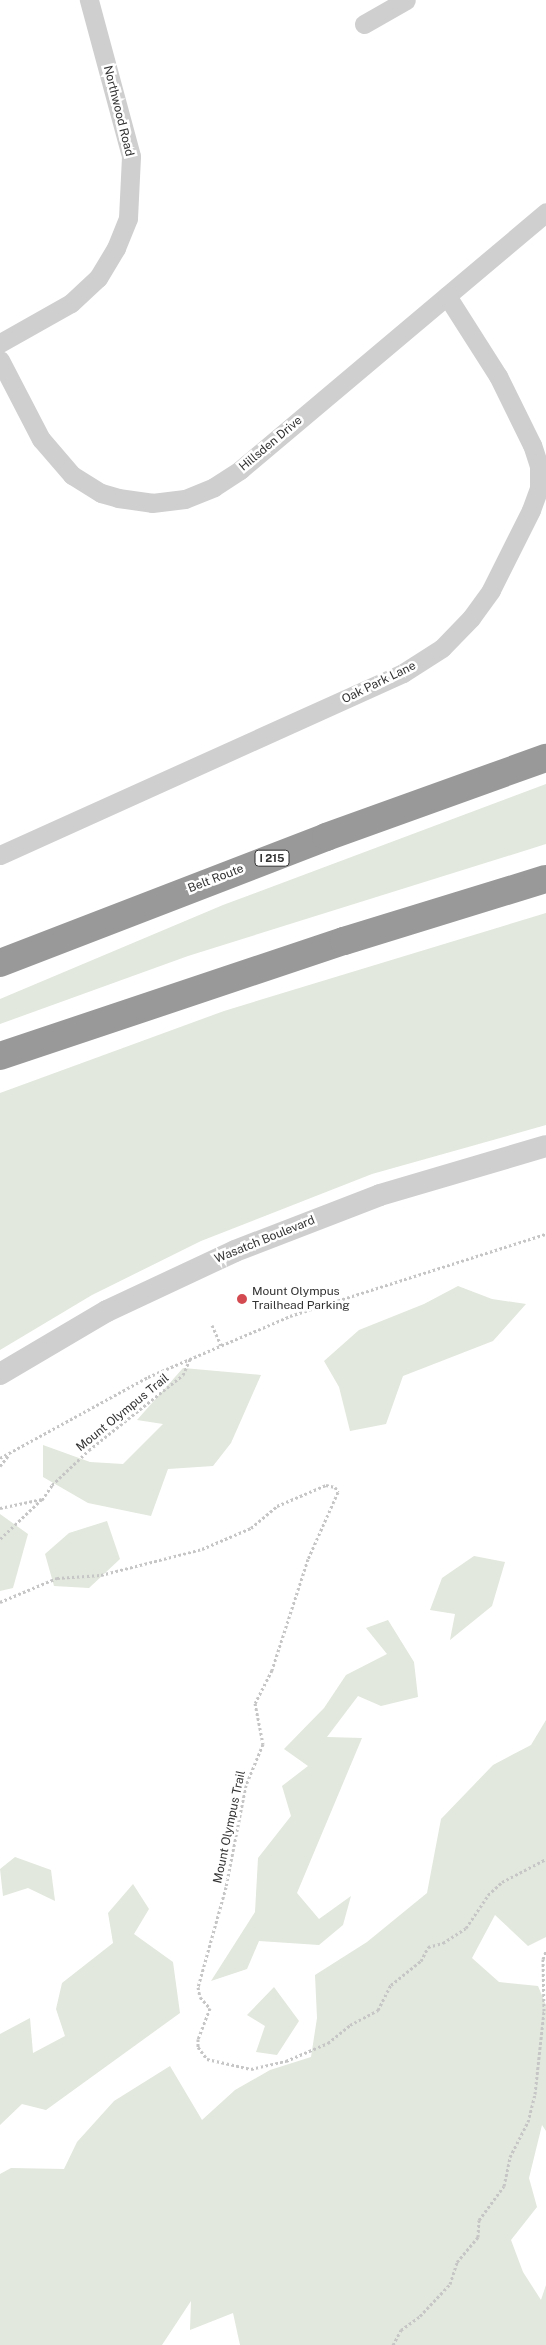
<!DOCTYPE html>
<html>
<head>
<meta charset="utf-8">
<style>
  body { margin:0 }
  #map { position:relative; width:546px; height:2345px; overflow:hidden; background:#fff; font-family:"Public Sans",sans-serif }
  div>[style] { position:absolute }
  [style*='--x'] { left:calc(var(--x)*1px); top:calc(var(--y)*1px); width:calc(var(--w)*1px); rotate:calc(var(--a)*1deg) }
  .green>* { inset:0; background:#e2e8dd }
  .path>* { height:3px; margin-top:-1.5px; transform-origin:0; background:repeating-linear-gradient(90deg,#c6c6c6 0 2.5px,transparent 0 5px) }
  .minor>* { height:19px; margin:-9.5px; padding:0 9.5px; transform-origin:9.5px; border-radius:9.5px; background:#cfcfcf }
  .tertiary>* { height:22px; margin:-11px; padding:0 11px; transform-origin:11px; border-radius:11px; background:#cfcfcf }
  .motorway>* { height:28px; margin:-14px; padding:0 14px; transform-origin:14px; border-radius:14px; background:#999 }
  .dots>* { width:14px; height:14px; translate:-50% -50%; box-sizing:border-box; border:2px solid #fff; border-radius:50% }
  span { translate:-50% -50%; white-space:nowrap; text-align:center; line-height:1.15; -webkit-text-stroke:5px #fff; paint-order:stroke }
  .shield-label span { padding:1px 4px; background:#fff; border:1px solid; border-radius:4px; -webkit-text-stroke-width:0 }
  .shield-label { font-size:11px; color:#323232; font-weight:700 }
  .street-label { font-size:12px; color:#323232 }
  .poi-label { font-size:12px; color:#323232 }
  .left { translate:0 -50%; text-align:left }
</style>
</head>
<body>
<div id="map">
  <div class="green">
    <div style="clip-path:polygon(546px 784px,546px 844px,188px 956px,0 1024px,0 999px,223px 905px)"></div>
    <div style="clip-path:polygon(546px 913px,546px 1125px,372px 1174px,201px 1241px,92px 1295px,0 1350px,0 1093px,224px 1011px)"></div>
    <div style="clip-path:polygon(458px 1286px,492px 1299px,526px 1304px,493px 1341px,403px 1376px,386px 1424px,350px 1431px,339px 1387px,324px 1361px,359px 1330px,424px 1304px)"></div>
    <div style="clip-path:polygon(183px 1368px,261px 1375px,231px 1443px,213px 1466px,168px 1469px,151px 1516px,88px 1503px,43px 1477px,43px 1445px,90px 1462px,123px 1464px,163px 1424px,137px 1420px)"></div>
    <div style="clip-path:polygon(0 1514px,28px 1534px,13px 1588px,0 1591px)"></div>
    <div style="clip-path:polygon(107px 1521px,120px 1559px,89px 1588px,54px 1586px,45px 1554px,69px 1533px)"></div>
    <div style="clip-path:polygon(474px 1556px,505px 1562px,492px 1606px,450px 1640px,455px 1614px,430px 1610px,442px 1578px)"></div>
    <div style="clip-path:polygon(388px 1620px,414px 1662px,418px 1697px,381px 1706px,358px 1696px,327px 1737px,362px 1738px,297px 1893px,319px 1919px,351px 1896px,343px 1925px,319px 1945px,259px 1941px,247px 1969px,211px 1981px,255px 1912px,258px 1858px,291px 1816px,282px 1786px,308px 1766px,284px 1749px,324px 1708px,346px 1675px,387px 1654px,366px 1628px)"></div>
    <div style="clip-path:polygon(546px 1720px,546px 1937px,528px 1946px,495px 1915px,472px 1958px,499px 1982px,538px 1986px,546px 2005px,546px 2131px,542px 2125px,529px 2178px,537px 2207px,511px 2240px,523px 2272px,541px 2300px,546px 2285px,546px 2345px,240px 2345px,233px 2313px,190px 2330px,191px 2301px,162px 2345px,0 2345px,0 2174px,11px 2168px,64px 2169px,77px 2142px,114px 2101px,170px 2066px,202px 2120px,235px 2090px,270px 2070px,311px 2057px,317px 2018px,315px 1975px,367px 1942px,427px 1893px,441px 1819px,493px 1765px,531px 1745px)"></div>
    <div style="clip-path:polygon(15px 1857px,51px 1870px,55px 1901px,28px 1888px,3px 1896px,0 1869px)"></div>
    <div style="clip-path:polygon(133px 1884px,149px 1909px,134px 1934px,173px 1962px,180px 2013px,46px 2110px,22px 2104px,0 2125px,0 2034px,30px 2018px,33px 2053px,65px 2036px,56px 2009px,62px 1983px,113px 1943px,108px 1913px)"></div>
    <div style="clip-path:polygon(274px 1987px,299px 2021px,277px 2055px,256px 2052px,265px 2026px,247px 2015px)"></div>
  </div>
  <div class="path">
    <div style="--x:212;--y:1325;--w:22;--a:66"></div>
    <div style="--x:0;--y:1458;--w:169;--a:-28.7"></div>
    <div style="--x:148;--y:1377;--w:155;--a:-23.2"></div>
    <div style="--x:290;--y:1316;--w:269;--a:-17.8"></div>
    <div style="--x:0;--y:1466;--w:13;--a:-51"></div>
    <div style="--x:42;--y:1500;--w:18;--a:-56"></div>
    <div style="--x:52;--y:1485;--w:51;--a:-43.4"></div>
    <div style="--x:89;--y:1450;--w:120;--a:-38.6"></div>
    <div style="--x:183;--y:1375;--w:17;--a:-66"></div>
    <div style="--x:0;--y:1508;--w:43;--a:-12.1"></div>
    <div style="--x:42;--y:1499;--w:58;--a:136.4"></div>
    <div style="--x:0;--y:1602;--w:62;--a:-22.8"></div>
    <div style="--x:57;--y:1578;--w:44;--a:-3.9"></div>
    <div style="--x:101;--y:1575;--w:104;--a:-14.4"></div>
    <div style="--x:202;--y:1549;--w:53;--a:-23.2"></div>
    <div style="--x:251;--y:1528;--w:34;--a:-40"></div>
    <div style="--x:277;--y:1506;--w:53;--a:-23.2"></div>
    <div style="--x:326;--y:1485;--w:9;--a:13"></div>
    <div style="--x:335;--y:1487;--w:6;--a:59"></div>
    <div style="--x:338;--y:1492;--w:73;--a:114.1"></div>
    <div style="--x:308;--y:1559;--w:117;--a:108"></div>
    <div style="--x:272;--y:1670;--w:37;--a:117"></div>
    <div style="--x:255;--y:1703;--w:42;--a:79"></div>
    <div style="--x:263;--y:1744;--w:44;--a:112.5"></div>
    <div style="--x:246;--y:1785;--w:104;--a:101.1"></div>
    <div style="--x:226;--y:1887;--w:104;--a:105.6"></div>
    <div style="--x:198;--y:1987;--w:10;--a:79"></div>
    <div style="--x:200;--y:1997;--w:15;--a:48"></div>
    <div style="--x:210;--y:2008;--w:33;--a:111"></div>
    <div style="--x:198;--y:2039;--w:8;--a:90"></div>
    <div style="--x:198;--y:2047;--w:15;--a:53"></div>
    <div style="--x:207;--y:2059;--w:45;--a:12.8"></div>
    <div style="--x:251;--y:2069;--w:36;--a:-13"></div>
    <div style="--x:286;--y:2061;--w:46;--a:-23.2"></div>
    <div style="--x:328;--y:2043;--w:28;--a:-39"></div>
    <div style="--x:350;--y:2025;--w:32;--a:-28"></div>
    <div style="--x:378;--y:2010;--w:28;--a:-63"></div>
    <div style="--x:391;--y:1985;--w:38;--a:-39"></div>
    <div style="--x:421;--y:1961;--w:16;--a:-63"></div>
    <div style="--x:428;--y:1947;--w:16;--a:-15"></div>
    <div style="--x:443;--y:1943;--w:27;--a:-33"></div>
    <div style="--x:466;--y:1928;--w:40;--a:-56"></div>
    <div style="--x:488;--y:1895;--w:19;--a:-43"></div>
    <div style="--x:502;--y:1882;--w:50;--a:-27.6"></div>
    <div style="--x:393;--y:2345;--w:17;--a:-62"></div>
    <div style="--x:401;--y:2330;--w:24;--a:-36"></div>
    <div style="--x:420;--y:2316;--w:44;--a:-46.8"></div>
    <div style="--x:450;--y:2284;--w:23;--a:-72"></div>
    <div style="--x:457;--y:2262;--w:33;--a:-50"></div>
    <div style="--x:478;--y:2237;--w:17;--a:-87"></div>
    <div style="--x:479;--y:2220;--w:42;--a:-53.7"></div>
    <div style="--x:504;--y:2186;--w:30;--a:-78"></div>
    <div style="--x:510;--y:2157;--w:39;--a:-63"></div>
    <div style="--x:528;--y:2122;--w:29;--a:-76"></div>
    <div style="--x:535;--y:2094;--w:83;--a:-83.8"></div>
    <div style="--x:544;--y:2011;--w:52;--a:-91.1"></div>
    <div style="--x:543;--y:1959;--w:9;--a:-69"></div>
  </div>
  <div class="minor">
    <div style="--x:364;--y:24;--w:48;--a:-29.7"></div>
    <div style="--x:0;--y:343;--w:81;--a:-29.4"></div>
    <div style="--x:71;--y:303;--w:37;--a:-43"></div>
    <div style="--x:98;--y:278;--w:35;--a:-59"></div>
    <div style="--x:116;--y:248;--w:32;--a:-68"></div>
    <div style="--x:128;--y:218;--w:62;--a:-87.2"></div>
    <div style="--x:131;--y:156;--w:162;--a:-105.1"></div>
    <div style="--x:0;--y:360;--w:89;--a:62.6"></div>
    <div style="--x:41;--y:439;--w:48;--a:49.3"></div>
    <div style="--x:72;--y:475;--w:34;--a:32"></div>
    <div style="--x:101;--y:493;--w:18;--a:16"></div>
    <div style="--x:118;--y:498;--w:34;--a:8"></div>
    <div style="--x:152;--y:503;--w:33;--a:-7"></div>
    <div style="--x:185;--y:499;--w:31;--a:-22"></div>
    <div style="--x:214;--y:487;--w:31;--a:-33"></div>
    <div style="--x:240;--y:470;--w:400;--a:-40.1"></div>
    <div style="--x:0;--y:855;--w:442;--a:-24.3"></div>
    <div style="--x:403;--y:673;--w:46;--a:-32.7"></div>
    <div style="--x:442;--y:648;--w:42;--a:-46"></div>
    <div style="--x:471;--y:618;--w:34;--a:-54"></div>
    <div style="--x:491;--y:590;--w:89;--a:-63.4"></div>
    <div style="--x:531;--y:510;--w:23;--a:-70"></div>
    <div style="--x:539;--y:488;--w:22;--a:-90"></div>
    <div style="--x:539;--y:466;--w:22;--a:-108"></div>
    <div style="--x:532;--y:445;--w:77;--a:-116.2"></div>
    <div style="--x:498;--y:376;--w:95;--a:-122.5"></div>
  </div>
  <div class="tertiary">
    <div style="--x:0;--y:1374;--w:124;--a:-30.5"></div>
    <div style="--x:107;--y:1311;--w:141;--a:-25.1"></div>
    <div style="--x:235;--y:1251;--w:155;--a:-21.1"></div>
    <div style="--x:380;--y:1195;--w:173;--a:-16.4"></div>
  </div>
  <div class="motorway">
    <div style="--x:0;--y:963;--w:350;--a:-21.1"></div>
    <div style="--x:326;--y:837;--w:234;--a:-19.8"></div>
    <div style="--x:0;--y:1056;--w:363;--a:-18.5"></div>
    <div style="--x:344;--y:941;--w:211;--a:-17.1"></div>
  </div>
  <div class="dots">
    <div style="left:242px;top:1299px;background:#d34b51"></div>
  </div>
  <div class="shield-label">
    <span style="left:272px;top:858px">I 215</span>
  </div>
  <div class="street-label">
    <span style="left:118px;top:111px;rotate:76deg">Northwood Road</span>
    <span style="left:271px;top:444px;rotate:-40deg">Hillsden Drive</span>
    <span style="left:379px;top:683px;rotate:-26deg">Oak Park Lane</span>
    <span style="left:216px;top:879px;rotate:-21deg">Belt Route</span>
    <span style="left:265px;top:1240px;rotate:-22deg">Wasatch Boulevard</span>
    <span style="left:123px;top:1413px;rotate:-39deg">Mount Olympus Trail</span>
    <span style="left:230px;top:1827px;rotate:-78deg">Mount Olympus Trail</span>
  </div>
  <div class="poi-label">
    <span class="left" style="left:252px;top:1299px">Mount Olympus<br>Trailhead Parking</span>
  </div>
</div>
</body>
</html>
